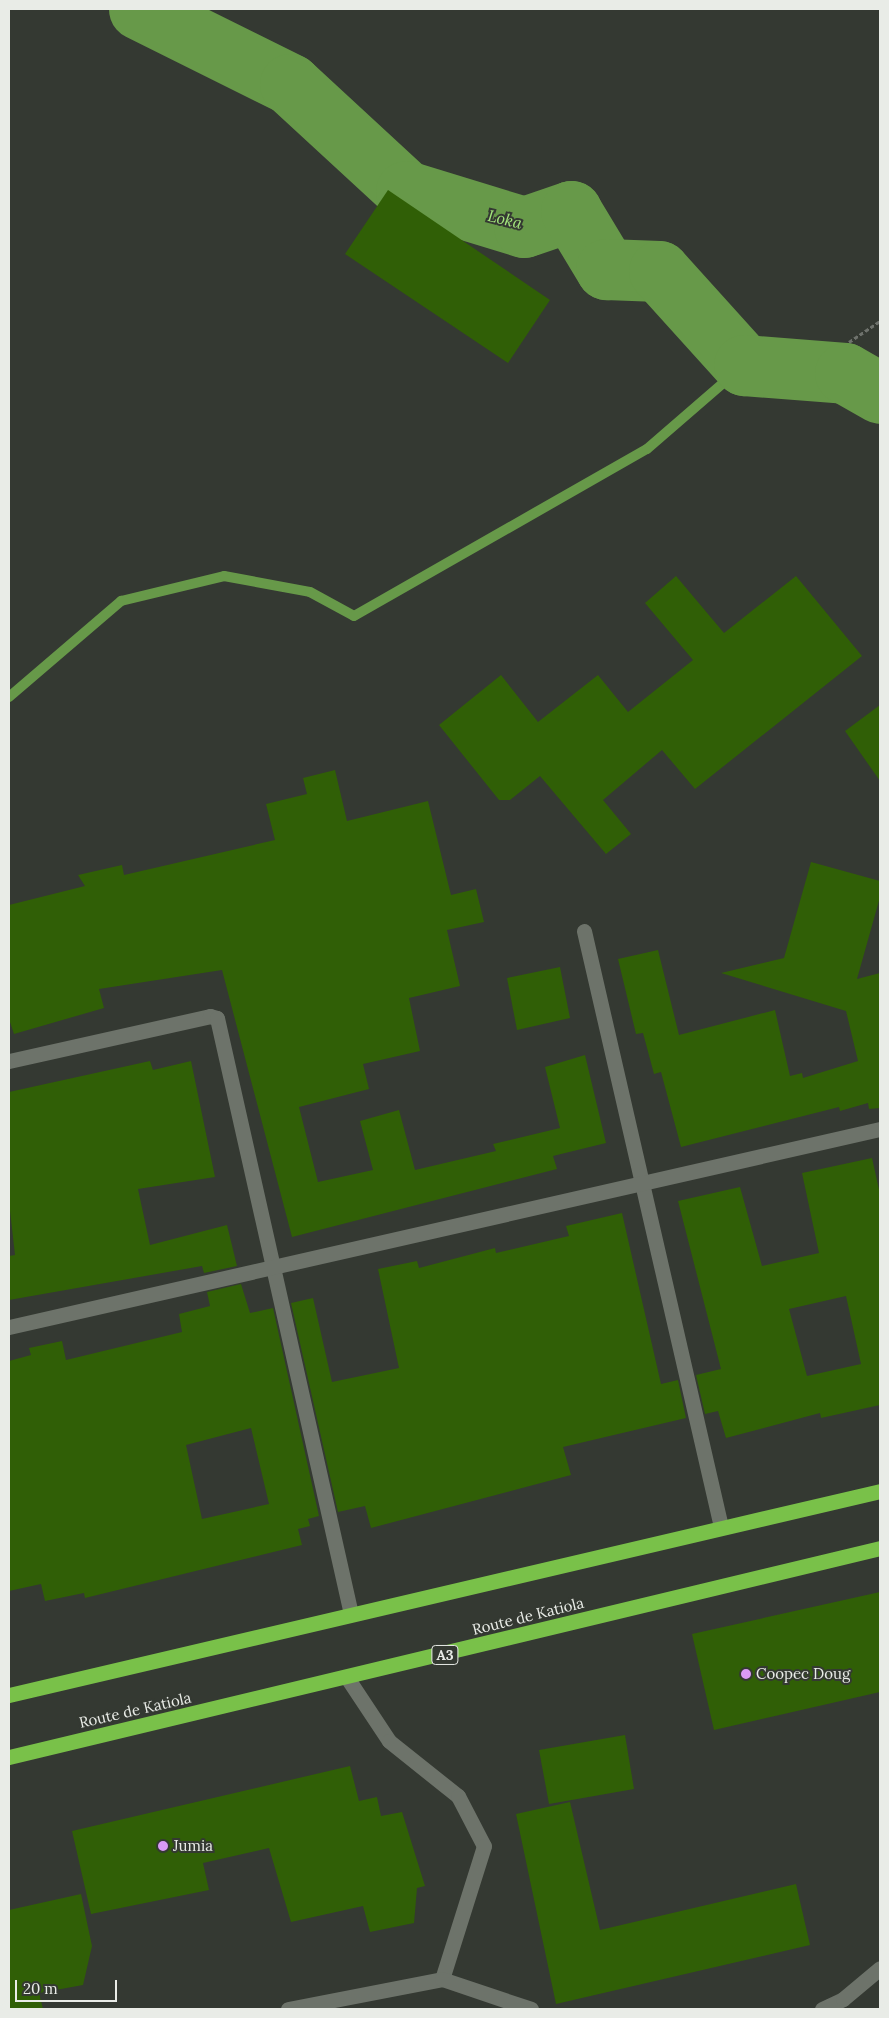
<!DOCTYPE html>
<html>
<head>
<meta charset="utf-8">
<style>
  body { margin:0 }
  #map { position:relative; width:889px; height:2018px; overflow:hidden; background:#343932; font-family:Lora,serif }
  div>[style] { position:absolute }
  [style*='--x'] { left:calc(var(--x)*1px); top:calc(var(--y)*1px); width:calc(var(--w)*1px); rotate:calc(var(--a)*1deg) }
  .stream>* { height:10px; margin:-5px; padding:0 5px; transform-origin:5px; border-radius:5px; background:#679949 }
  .river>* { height:61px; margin:-30.5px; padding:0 30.5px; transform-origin:30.5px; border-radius:30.5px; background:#679949 }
  .building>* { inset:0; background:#305f06 }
  .path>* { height:3px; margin-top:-1.5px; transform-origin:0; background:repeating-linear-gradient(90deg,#6e726c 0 4px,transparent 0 6.5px) }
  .minor>* { height:15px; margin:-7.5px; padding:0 7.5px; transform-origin:7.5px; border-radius:7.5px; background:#6d736a }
  .highway>* { height:15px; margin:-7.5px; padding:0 7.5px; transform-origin:7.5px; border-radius:7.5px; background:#79c149 }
  .dots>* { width:14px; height:14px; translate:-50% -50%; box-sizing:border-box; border:2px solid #343932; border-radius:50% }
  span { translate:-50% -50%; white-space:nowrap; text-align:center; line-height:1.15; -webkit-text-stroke:4px #343932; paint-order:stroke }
  .shield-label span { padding:1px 4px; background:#343932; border:1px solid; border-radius:4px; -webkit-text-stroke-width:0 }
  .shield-label { font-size:14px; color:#e9ece7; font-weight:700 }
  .street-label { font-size:15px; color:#e9ece7 }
  .poi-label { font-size:15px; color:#e9ece7 }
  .left { translate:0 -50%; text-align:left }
  .water-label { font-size:16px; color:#a4e77d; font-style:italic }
  .frame { position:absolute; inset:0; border:10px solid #e9ece7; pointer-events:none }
  .scale { position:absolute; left:15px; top:1980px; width:102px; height:22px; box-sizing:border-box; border:2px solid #e9ece7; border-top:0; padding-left:6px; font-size:15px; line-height:18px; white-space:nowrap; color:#e9ece7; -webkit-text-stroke:4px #343932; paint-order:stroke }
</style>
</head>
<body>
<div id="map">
  <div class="stream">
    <div style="--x:9;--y:697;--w:148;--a:-40.6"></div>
    <div style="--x:121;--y:601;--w:106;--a:-13.6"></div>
    <div style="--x:224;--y:576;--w:87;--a:10.5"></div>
    <div style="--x:310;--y:592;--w:50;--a:28.6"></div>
    <div style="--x:354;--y:616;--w:337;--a:-29.7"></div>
    <div style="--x:647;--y:449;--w:128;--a:-40.9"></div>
  </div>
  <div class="river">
    <div style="--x:139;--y:9;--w:169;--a:26.4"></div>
    <div style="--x:290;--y:84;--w:158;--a:42.7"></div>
    <div style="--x:406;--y:191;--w:123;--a:17"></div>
    <div style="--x:524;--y:227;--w:50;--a:-18.8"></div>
    <div style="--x:571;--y:211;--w:68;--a:58.9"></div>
    <div style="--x:606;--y:269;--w:53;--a:2.2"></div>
    <div style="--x:659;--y:271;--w:127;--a:47.9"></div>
    <div style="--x:744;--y:365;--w:101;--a:4.5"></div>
    <div style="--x:845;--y:373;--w:40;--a:29.7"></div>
  </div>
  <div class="building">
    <div style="clip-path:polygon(388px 190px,550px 300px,508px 363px,345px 254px)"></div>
    <div style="clip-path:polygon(676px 576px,724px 633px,796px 576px,862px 656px,695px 789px,662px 750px,603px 800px,631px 834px,606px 854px,540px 776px,510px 800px,499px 800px,439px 725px,501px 675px,538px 722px,598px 675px,628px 712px,693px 660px,645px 603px)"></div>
    <div style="clip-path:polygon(880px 705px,880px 781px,845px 731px)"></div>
    <div style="clip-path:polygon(335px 770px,347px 821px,428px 801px,451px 895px,476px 889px,484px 922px,447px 930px,460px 986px,409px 998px,420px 1051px,363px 1064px,369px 1089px,299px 1107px,318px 1182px,373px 1170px,360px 1121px,399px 1110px,415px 1170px,496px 1151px,493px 1144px,560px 1128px,545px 1067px,585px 1055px,606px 1143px,553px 1156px,557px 1169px,292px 1237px,222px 970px,99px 989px,104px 1008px,14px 1034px,9px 1019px,9px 905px,85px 886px,78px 875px,122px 865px,124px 875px,275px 840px,266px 804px,307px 794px,303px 778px)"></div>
    <div style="clip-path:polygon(811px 862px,880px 881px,880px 897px,857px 979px,880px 973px,880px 1108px,869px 1109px,868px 1103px,840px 1111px,839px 1107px,681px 1147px,661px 1072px,654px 1074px,643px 1033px,636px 1034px,618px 959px,658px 950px,679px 1035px,775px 1010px,790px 1076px,802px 1073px,803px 1078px,858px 1061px,846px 1011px,721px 973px,784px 958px)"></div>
    <div style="clip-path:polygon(560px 967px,570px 1018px,517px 1030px,507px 978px)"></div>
    <div style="clip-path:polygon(150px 1061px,153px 1070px,191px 1061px,215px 1177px,138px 1189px,150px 1245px,227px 1225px,237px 1266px,204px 1273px,202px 1266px,9px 1300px,9px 1256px,15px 1255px,9px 1202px,9px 1092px)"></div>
    <div style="clip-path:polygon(evenodd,872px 1158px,880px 1194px,880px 1405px,821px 1418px,820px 1413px,726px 1438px,718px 1411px,705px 1414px,696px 1375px,721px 1369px,678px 1201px,740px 1187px,762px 1266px,819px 1253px,802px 1173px,872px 1158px,846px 1296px,861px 1364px,807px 1376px,789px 1309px,846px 1296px)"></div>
    <div style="clip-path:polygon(622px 1213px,661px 1384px,678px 1380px,686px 1418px,563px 1447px,571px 1475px,371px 1528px,365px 1506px,338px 1512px,291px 1303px,313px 1298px,332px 1382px,399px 1368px,378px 1269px,417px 1261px,419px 1268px,495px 1248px,496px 1253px,569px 1236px,566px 1226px)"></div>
    <div style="clip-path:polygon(evenodd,241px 1284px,250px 1313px,273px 1308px,319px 1516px,308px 1519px,310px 1526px,298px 1529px,302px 1545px,85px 1598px,84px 1593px,45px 1601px,41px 1584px,9px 1591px,9px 1361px,31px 1355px,29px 1348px,62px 1341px,66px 1360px,182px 1332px,179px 1314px,210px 1306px,207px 1292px,241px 1284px,251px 1428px,269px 1504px,202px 1519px,186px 1445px,251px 1428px)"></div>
    <div style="clip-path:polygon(880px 1592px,880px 1692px,714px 1730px,692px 1634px)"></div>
    <div style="clip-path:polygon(625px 1735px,634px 1789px,549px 1804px,539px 1750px)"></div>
    <div style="clip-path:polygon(350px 1766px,359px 1801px,377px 1797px,381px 1816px,402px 1812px,425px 1886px,417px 1888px,414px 1923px,370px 1932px,363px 1906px,291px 1922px,269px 1848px,203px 1863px,209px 1890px,91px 1914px,72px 1831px)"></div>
    <div style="clip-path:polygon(570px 1802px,600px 1930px,796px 1884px,810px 1945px,556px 2004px,516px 1814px)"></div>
    <div style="clip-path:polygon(81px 1894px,92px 1946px,83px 1985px,39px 1993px,43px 2009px,9px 2009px,9px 1910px)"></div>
  </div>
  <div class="path">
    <div style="--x:849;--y:342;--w:37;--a:-34"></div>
  </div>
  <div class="minor">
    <div style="--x:584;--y:931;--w:612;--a:77.05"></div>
    <div style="--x:9;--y:1061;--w:206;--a:-12.6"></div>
    <div style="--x:210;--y:1016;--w:7;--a:16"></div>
    <div style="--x:217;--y:1018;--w:611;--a:77.33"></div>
    <div style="--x:9;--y:1327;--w:893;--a:-12.81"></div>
    <div style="--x:348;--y:1679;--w:74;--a:56.5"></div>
    <div style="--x:389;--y:1741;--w:88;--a:38.6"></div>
    <div style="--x:458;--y:1796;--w:56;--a:62.5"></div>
    <div style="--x:484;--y:1846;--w:139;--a:107.5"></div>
    <div style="--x:288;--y:2009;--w:157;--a:-11"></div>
    <div style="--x:442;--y:1979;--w:94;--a:18.6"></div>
    <div style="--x:822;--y:2009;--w:23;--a:-25"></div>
    <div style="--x:843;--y:1999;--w:48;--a:-40"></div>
  </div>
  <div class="highway">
    <div style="--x:9;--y:1695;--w:895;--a:-13.18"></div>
    <div style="--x:9;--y:1757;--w:896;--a:-13.49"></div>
  </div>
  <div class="dots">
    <div style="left:746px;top:1674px;background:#da9af6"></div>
    <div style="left:163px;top:1846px;background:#da9af6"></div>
  </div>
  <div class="shield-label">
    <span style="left:445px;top:1655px">A3</span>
  </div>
  <div class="street-label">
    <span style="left:528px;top:1616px;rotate:-14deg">Route de Katiola</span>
    <span style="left:135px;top:1710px;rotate:-13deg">Route de Katiola</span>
  </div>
  <div class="poi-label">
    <span class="left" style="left:756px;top:1674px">Coopec Doug</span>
    <span class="left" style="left:173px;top:1846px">Jumia</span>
  </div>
  <div class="water-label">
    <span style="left:505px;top:219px;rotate:14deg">Loka</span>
  </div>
  <div class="frame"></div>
  <div class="scale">20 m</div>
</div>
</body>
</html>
